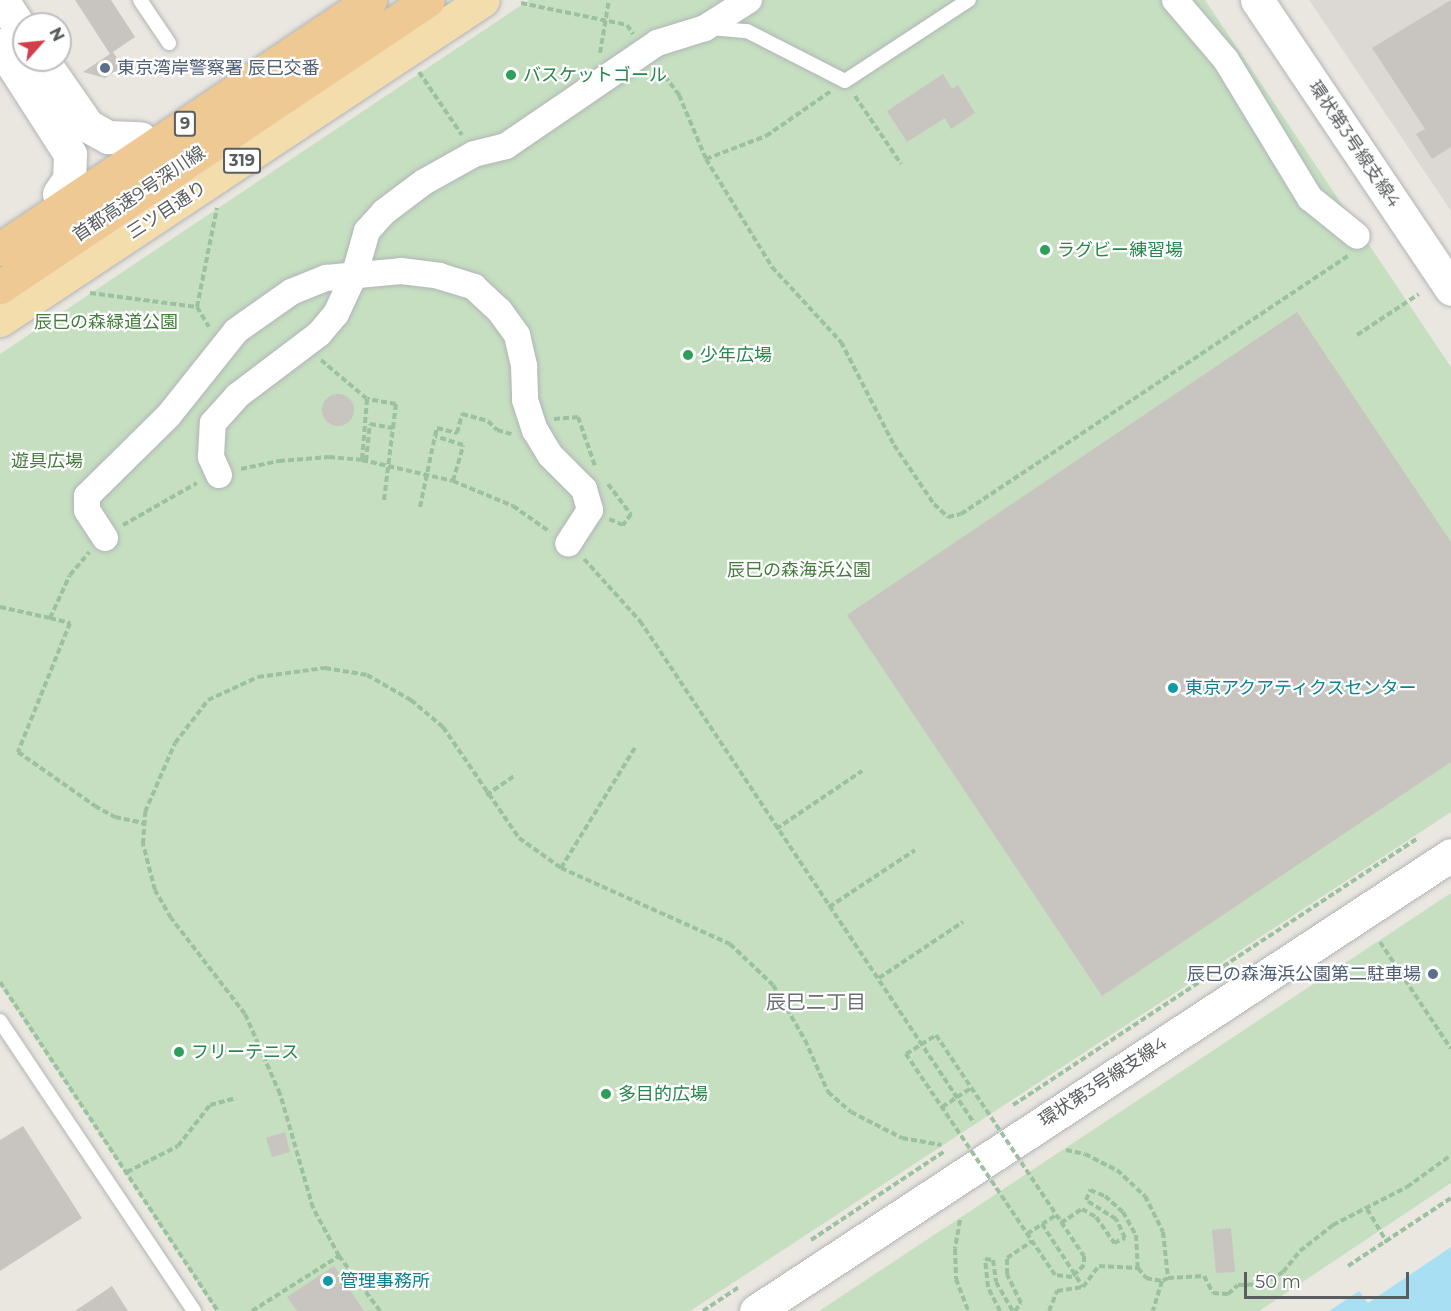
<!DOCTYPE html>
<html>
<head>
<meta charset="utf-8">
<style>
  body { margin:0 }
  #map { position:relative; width:1451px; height:1311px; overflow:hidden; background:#eae7e1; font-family:Montserrat,"Noto Sans JP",sans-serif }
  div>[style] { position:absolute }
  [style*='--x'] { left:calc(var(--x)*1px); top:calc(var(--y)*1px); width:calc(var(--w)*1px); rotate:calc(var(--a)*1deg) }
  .industrial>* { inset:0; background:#dcd9d5 }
  .green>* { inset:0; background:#c5dfc0 }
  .water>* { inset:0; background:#a8dff3 }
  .building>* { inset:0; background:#c8c4c0 }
  .round { border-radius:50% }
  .path>* { height:4px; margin-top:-2px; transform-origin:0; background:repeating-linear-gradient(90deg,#9cc1a0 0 6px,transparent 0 9px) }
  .roads { filter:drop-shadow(0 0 2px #b1b4b7) drop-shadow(0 0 2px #b1b4b7) }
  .lane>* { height:14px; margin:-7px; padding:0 7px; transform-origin:7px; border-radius:7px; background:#fff }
  .street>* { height:26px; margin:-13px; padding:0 13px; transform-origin:13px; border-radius:13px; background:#fff }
  .secondary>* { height:33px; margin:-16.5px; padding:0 16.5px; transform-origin:16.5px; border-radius:16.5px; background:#fff }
  .primary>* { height:33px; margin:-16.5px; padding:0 16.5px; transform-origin:16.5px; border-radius:16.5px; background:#f4ddac }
  .highway>* { height:33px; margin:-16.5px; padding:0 16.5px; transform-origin:16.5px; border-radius:16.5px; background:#efc994 }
  .path-bridge>* { height:4px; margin-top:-2px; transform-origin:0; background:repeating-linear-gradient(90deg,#9cc1a0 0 6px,transparent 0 9px) }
  .dots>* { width:16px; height:16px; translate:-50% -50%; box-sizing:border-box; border:3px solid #fff; border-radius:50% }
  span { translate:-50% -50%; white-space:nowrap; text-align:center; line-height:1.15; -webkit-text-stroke:4.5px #fff; paint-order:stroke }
  .shield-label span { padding:2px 4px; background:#fff; border:2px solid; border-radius:4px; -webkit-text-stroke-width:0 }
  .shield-label { font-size:16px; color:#595d60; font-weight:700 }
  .service-label { font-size:18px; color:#4e5e75 }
  .left { translate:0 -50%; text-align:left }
  .right { translate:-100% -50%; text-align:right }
  .leisure-label { font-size:18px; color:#27864d }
  .street-label { font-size:18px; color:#595d60 }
  .park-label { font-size:18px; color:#457b3d }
  .culture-label { font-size:18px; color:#0d838f }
  .neighbourhood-label { font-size:20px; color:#6b6f72 }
  .north { position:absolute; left:12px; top:12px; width:60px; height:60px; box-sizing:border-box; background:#fff; border:2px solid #bdbebf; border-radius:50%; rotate:63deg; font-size:16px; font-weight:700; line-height:24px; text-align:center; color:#595d60 }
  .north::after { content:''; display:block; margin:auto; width:21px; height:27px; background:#d23f4c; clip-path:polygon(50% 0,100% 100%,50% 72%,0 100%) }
  .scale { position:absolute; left:1244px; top:1272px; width:165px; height:27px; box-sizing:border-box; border:3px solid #595d60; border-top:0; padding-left:8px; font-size:18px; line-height:21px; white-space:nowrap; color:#595d60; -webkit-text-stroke:4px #fff; paint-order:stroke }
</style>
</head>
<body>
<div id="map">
  <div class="industrial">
    <div style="clip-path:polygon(1309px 0,1451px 0,1451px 211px)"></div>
  </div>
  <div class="green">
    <div style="clip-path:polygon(529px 0,1205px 0,1451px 367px,1451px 812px,690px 1311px,217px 1311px,0 984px,0 354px)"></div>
    <div style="clip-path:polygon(1451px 893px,1451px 1183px,1259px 1311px,819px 1311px)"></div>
  </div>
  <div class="water">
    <div style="clip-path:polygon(1451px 1247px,1451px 1311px,1329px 1311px,1359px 1291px,1368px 1303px)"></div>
  </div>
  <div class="building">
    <div style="clip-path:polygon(75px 0,111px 0,135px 37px,110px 54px)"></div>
    <div style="clip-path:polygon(1451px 0,1451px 147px,1432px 159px,1416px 134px,1425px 129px,1372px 48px)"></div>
    <div style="clip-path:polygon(113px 52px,123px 67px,105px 78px,83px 72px)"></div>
    <div style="clip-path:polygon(943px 74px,952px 89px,958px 85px,975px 113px,951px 129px,945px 118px,907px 142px,887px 111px)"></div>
    <div style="clip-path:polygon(1297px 312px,1451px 542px,1451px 762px,1102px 996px,847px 615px)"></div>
    <div class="round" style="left:322px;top:394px;width:32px;height:32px"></div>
    <div style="clip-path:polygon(23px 1126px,82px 1218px,0 1271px,0 1140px)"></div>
    <div style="clip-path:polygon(285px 1132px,290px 1152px,272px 1157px,266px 1138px)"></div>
    <div style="clip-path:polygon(1231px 1228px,1235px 1272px,1216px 1273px,1212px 1230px)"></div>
    <div style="clip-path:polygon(334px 1266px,364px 1311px,297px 1311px,287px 1297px)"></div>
    <div style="clip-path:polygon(112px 1286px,128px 1311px,75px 1311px)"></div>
  </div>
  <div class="path">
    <div style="--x:521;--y:3;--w:108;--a:11.7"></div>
    <div style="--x:627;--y:25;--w:11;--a:56"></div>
    <div style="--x:600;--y:53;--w:54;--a:-80.4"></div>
    <div style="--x:659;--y:69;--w:33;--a:52"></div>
    <div style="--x:679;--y:95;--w:69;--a:67.1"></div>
    <div style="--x:706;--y:159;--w:127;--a:58.6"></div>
    <div style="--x:772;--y:267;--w:102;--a:47.4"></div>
    <div style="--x:841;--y:342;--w:116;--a:62.8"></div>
    <div style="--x:894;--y:445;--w:71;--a:55.9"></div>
    <div style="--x:934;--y:504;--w:19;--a:43"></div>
    <div style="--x:948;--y:517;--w:13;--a:-13"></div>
    <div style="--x:961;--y:514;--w:465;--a:-33.7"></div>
    <div style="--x:419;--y:72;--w:76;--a:55.7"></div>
    <div style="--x:855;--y:96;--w:82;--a:55.9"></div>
    <div style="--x:706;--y:159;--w:64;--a:-21"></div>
    <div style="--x:766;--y:136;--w:79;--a:-34.7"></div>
    <div style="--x:90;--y:293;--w:108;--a:7.5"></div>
    <div style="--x:197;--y:307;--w:23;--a:59"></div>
    <div style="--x:197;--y:307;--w:101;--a:-78.6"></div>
    <div style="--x:1357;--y:335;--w:74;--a:-33.5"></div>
    <div style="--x:321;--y:360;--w:60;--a:40.3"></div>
    <div style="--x:367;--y:399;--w:61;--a:94.7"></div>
    <div style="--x:362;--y:460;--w:4;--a:14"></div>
    <div style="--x:366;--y:461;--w:37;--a:-84"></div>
    <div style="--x:370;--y:424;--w:23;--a:10"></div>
    <div style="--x:393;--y:428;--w:24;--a:-83"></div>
    <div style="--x:396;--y:404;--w:29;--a:-170"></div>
    <div style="--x:554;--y:419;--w:24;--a:-5"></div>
    <div style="--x:578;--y:417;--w:52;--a:70.9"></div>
    <div style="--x:241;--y:469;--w:39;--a:-12"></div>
    <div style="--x:279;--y:461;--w:50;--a:-4.6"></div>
    <div style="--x:329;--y:457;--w:33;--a:5"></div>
    <div style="--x:362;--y:460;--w:93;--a:13"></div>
    <div style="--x:453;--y:481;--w:65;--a:22.6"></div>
    <div style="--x:513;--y:506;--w:45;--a:35.1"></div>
    <div style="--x:453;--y:481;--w:37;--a:-74"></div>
    <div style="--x:463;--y:445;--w:29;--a:-162"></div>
    <div style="--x:435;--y:436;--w:8;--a:-76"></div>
    <div style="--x:437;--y:428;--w:21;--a:14"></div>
    <div style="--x:457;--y:433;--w:20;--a:-75"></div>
    <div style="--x:462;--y:414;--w:27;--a:15"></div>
    <div style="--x:488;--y:421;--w:13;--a:45"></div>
    <div style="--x:497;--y:430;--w:15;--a:16"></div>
    <div style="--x:608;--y:484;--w:38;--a:53"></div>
    <div style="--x:631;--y:514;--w:14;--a:126"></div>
    <div style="--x:623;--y:525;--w:15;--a:-157"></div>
    <div style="--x:384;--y:500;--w:73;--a:-82.9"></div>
    <div style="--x:420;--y:507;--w:73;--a:-78.1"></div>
    <div style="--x:123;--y:525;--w:85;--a:-29.6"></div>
    <div style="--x:584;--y:559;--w:84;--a:47.9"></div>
    <div style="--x:640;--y:621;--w:603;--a:56.36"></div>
    <div style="--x:0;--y:607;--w:51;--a:12.4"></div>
    <div style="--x:50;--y:618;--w:47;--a:-65.1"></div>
    <div style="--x:70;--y:575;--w:30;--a:-50"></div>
    <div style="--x:50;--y:618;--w:21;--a:14"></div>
    <div style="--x:70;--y:623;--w:139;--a:112"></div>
    <div style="--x:18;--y:752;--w:94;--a:35"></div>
    <div style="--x:95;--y:806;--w:23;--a:29"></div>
    <div style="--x:115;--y:817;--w:30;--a:12"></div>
    <div style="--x:486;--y:795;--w:36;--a:-34"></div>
    <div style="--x:776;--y:829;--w:104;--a:-34"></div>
    <div style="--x:561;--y:868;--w:143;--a:-58.4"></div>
    <div style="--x:829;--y:907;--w:103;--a:-33.5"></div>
    <div style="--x:1380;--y:942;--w:128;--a:56.4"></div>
    <div style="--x:879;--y:978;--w:101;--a:-33.7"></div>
    <div style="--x:0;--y:982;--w:395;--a:56.5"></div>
    <div style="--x:1013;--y:1105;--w:485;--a:-33.4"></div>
    <div style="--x:1066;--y:1150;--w:19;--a:12"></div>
    <div style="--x:1085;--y:1154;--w:36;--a:27"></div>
    <div style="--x:1117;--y:1170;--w:38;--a:43"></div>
    <div style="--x:1145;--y:1196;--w:40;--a:63.4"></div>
    <div style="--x:1163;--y:1232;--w:46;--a:83.8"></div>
    <div style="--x:1168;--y:1278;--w:7;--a:153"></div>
    <div style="--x:1162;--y:1281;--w:31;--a:107"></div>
    <div style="--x:127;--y:1172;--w:57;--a:-27"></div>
    <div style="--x:178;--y:1146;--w:52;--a:-52"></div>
    <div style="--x:210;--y:1105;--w:27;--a:-15"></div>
    <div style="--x:1367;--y:1209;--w:39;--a:59"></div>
    <div style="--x:960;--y:1220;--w:29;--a:100"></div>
    <div style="--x:955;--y:1249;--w:30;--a:88"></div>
    <div style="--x:956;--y:1279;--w:34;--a:69"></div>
    <div style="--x:1061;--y:1223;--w:25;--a:-34"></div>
    <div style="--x:1082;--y:1209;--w:16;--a:30"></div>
    <div style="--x:1096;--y:1217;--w:32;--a:55"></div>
    <div style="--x:1114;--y:1243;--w:12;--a:-24"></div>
    <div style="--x:1125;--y:1238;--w:21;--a:-115"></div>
    <div style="--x:1116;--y:1219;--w:36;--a:-148"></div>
    <div style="--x:1086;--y:1200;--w:11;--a:-68"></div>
    <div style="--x:1090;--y:1190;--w:16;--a:22"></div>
    <div style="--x:1105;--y:1196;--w:24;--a:42"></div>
    <div style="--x:1123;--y:1212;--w:26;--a:61"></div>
    <div style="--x:1136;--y:1235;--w:33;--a:87"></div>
    <div style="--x:1042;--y:1224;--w:75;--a:56.9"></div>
    <div style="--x:1027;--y:1234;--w:35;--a:-33"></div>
    <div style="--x:811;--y:1240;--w:161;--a:-33.6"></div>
    <div style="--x:1348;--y:1266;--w:123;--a:-33.4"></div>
    <div style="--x:1168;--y:1278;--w:36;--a:-3"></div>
    <div style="--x:1204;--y:1276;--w:19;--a:62"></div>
    <div style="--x:1213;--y:1293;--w:15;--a:4"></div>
    <div style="--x:1228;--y:1294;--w:13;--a:-42"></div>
    <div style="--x:1238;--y:1285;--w:25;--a:-2"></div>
    <div style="--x:1263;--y:1284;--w:23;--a:-31"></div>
    <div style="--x:1283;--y:1272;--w:27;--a:-51"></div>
    <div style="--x:1300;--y:1251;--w:42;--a:-38.2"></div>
    <div style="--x:1333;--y:1225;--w:83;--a:-27.2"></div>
    <div style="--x:1407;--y:1187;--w:54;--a:-36"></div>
    <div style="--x:252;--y:1311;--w:103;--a:-32.3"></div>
    <div style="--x:380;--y:1311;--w:69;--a:-126.7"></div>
    <div style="--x:339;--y:1256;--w:55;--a:-118.4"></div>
    <div style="--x:313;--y:1208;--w:119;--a:-106.1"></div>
    <div style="--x:280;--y:1094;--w:87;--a:-113.6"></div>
    <div style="--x:245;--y:1014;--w:121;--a:-127.6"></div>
    <div style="--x:171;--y:918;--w:32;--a:-120"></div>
    <div style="--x:155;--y:890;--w:48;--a:-104.6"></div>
    <div style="--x:143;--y:844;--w:32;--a:-86"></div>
    <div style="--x:145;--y:812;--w:75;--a:-66.5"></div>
    <div style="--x:175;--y:743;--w:54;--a:-52.5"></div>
    <div style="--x:208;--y:700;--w:55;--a:-24.7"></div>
    <div style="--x:258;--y:677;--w:68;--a:-7.7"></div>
    <div style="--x:325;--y:668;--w:43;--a:9.5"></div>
    <div style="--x:367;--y:675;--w:51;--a:29.6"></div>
    <div style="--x:411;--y:700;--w:42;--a:40.2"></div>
    <div style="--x:443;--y:727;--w:135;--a:55.6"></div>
    <div style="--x:519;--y:838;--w:52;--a:35.5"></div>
    <div style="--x:561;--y:868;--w:185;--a:24.2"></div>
    <div style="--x:730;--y:944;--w:59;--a:43.6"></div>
    <div style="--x:773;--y:985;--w:64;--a:59.8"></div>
    <div style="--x:805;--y:1040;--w:57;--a:66.1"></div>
    <div style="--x:828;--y:1092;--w:30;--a:41"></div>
    <div style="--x:851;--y:1112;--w:57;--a:27"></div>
    <div style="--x:902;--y:1138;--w:40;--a:10"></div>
    <div style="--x:703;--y:1311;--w:43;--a:-33.7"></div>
    <div style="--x:1000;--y:1311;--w:27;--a:-117"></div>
    <div style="--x:988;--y:1287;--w:28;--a:-96"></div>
    <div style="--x:985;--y:1259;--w:8;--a:7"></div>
    <div style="--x:993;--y:1260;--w:22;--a:82"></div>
    <div style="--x:996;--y:1282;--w:34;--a:60"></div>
    <div style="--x:1015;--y:1311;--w:10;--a:-53"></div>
    <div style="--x:1021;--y:1303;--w:32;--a:-116"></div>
    <div style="--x:1007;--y:1274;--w:16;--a:-90"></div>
    <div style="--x:1007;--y:1258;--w:30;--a:-34"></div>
    <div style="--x:1049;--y:1311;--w:22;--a:-68"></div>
    <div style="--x:1057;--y:1291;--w:26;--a:-9"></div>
    <div style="--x:1083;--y:1287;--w:26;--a:-53"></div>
    <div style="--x:1099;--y:1266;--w:39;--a:3"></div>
    <div style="--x:1138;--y:1268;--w:13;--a:51"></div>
    <div style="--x:1146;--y:1278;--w:16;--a:11"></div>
  </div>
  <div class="roads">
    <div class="lane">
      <div style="--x:140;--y:0;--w:52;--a:56"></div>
      <div style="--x:710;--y:28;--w:37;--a:5"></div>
      <div style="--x:747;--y:31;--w:110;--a:27"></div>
      <div style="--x:845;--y:81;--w:148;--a:-33.2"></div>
      <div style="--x:0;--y:1021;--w:349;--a:56.2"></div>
    </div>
    <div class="street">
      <div style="--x:1175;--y:0;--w:79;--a:49.6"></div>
      <div style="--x:1226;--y:60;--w:162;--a:58.7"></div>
      <div style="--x:1310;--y:198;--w:60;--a:39"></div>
      <div style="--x:219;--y:475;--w:20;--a:-114"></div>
      <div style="--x:211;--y:457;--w:34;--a:-87"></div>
      <div style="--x:213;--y:423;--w:36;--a:-48"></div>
      <div style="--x:237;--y:396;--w:103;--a:-37.1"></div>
      <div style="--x:319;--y:334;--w:26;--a:-50"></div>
      <div style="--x:336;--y:314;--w:45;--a:-65.1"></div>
      <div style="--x:355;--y:273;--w:44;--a:-74.1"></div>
      <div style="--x:367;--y:231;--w:25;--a:-48"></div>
      <div style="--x:384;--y:212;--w:50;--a:-36.9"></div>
      <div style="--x:424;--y:182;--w:57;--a:-29.2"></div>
      <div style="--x:474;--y:154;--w:33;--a:-14"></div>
      <div style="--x:506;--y:146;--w:183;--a:-34.3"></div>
      <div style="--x:657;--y:43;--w:50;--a:-17.4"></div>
      <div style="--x:705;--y:28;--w:52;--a:-32.5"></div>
      <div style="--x:105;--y:538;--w:33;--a:-123"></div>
      <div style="--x:87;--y:510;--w:14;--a:-90"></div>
      <div style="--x:87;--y:496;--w:115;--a:-44.6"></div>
      <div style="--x:169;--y:415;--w:107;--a:-51.4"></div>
      <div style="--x:236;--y:331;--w:67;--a:-35.3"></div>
      <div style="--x:291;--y:292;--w:38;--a:-22"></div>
      <div style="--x:326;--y:278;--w:75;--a:-5.3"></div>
      <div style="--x:401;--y:271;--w:38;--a:7"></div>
      <div style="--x:439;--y:276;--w:37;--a:17"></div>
      <div style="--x:474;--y:287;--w:34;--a:43"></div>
      <div style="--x:499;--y:310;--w:31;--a:54"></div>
      <div style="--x:517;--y:335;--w:32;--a:77"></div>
      <div style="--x:524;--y:366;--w:34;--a:88"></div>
      <div style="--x:525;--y:400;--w:32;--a:72"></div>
      <div style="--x:535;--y:430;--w:29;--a:59"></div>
      <div style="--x:550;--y:455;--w:48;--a:45"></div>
      <div style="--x:584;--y:489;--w:22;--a:74"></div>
      <div style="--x:590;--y:510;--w:40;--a:122.9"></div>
    </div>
    <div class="secondary">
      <div style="--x:2;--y:0;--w:40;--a:57.1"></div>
      <div style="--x:1257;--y:0;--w:348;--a:56.1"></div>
      <div style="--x:0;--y:45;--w:130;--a:57.3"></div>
      <div style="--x:70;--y:154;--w:25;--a:92"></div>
      <div style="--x:69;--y:179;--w:18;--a:124"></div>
      <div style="--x:42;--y:60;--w:80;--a:55.1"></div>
      <div style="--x:88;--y:126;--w:23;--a:29"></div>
      <div style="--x:108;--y:137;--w:32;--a:2"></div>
      <div style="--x:756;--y:1311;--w:831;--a:-33.27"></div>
    </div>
    <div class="primary">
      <div style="--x:0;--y:320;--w:579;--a:-33.53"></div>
    </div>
    <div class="highway">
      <div style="--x:0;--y:249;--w:446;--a:-33.9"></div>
      <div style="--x:0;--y:287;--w:515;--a:-33.84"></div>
    </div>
  </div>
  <div class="path-bridge">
    <div style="--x:936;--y:1035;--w:266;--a:56.2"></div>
    <div style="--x:1084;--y:1256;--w:9;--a:90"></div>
    <div style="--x:1084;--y:1265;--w:17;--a:135"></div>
    <div style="--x:1072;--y:1277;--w:17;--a:-173"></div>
    <div style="--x:1055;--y:1275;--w:267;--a:-124"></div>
    <div style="--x:906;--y:1054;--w:36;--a:-32"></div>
    <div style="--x:942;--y:1107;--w:35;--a:-33"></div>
  </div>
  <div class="dots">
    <div style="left:105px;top:68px;background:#5c6f8a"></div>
    <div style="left:511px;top:75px;background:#2e9e5b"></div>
    <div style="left:1045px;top:250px;background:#2e9e5b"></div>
    <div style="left:688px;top:355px;background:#2e9e5b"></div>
    <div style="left:1173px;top:688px;background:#0f9aa8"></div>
    <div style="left:1433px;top:974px;background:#5c6f8a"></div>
    <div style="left:179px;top:1052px;background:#2e9e5b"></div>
    <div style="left:606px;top:1094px;background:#2e9e5b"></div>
    <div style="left:328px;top:1281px;background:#0f9aa8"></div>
  </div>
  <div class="shield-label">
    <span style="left:185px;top:124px">9</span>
    <span style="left:242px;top:161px">319</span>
  </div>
  <div class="service-label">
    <span class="left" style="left:117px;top:68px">東京湾岸警察署 辰巳交番</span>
    <span class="right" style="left:1421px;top:974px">辰巳の森海浜公園第二駐車場</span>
  </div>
  <div class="leisure-label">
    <span class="left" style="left:523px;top:75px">バスケットゴール</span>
    <span class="left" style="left:1057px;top:250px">ラグビー練習場</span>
    <span class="left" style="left:700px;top:355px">少年広場</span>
    <span class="left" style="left:191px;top:1052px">フリーテニス</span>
    <span class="left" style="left:618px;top:1094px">多目的広場</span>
  </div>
  <div class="street-label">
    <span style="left:1354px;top:144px;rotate:56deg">環状第3号線支線4</span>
    <span style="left:139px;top:194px;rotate:-34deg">首都高速9号深川線</span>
    <span style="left:167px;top:210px;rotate:-33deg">三ツ目通り</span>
    <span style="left:1103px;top:1082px;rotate:-33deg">環状第3号線支線4</span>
  </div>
  <div class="park-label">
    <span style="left:106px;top:322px">辰巳の森緑道公園</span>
    <span style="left:47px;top:461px">遊具広場</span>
    <span style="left:799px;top:570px">辰巳の森海浜公園</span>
  </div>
  <div class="culture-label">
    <span class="left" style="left:1185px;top:688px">東京アクアティクスセンター</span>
    <span class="left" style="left:340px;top:1281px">管理事務所</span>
  </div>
  <div class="neighbourhood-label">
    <span style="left:816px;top:1002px">辰巳二丁目</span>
  </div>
  <div class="north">N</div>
  <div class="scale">50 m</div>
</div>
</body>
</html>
